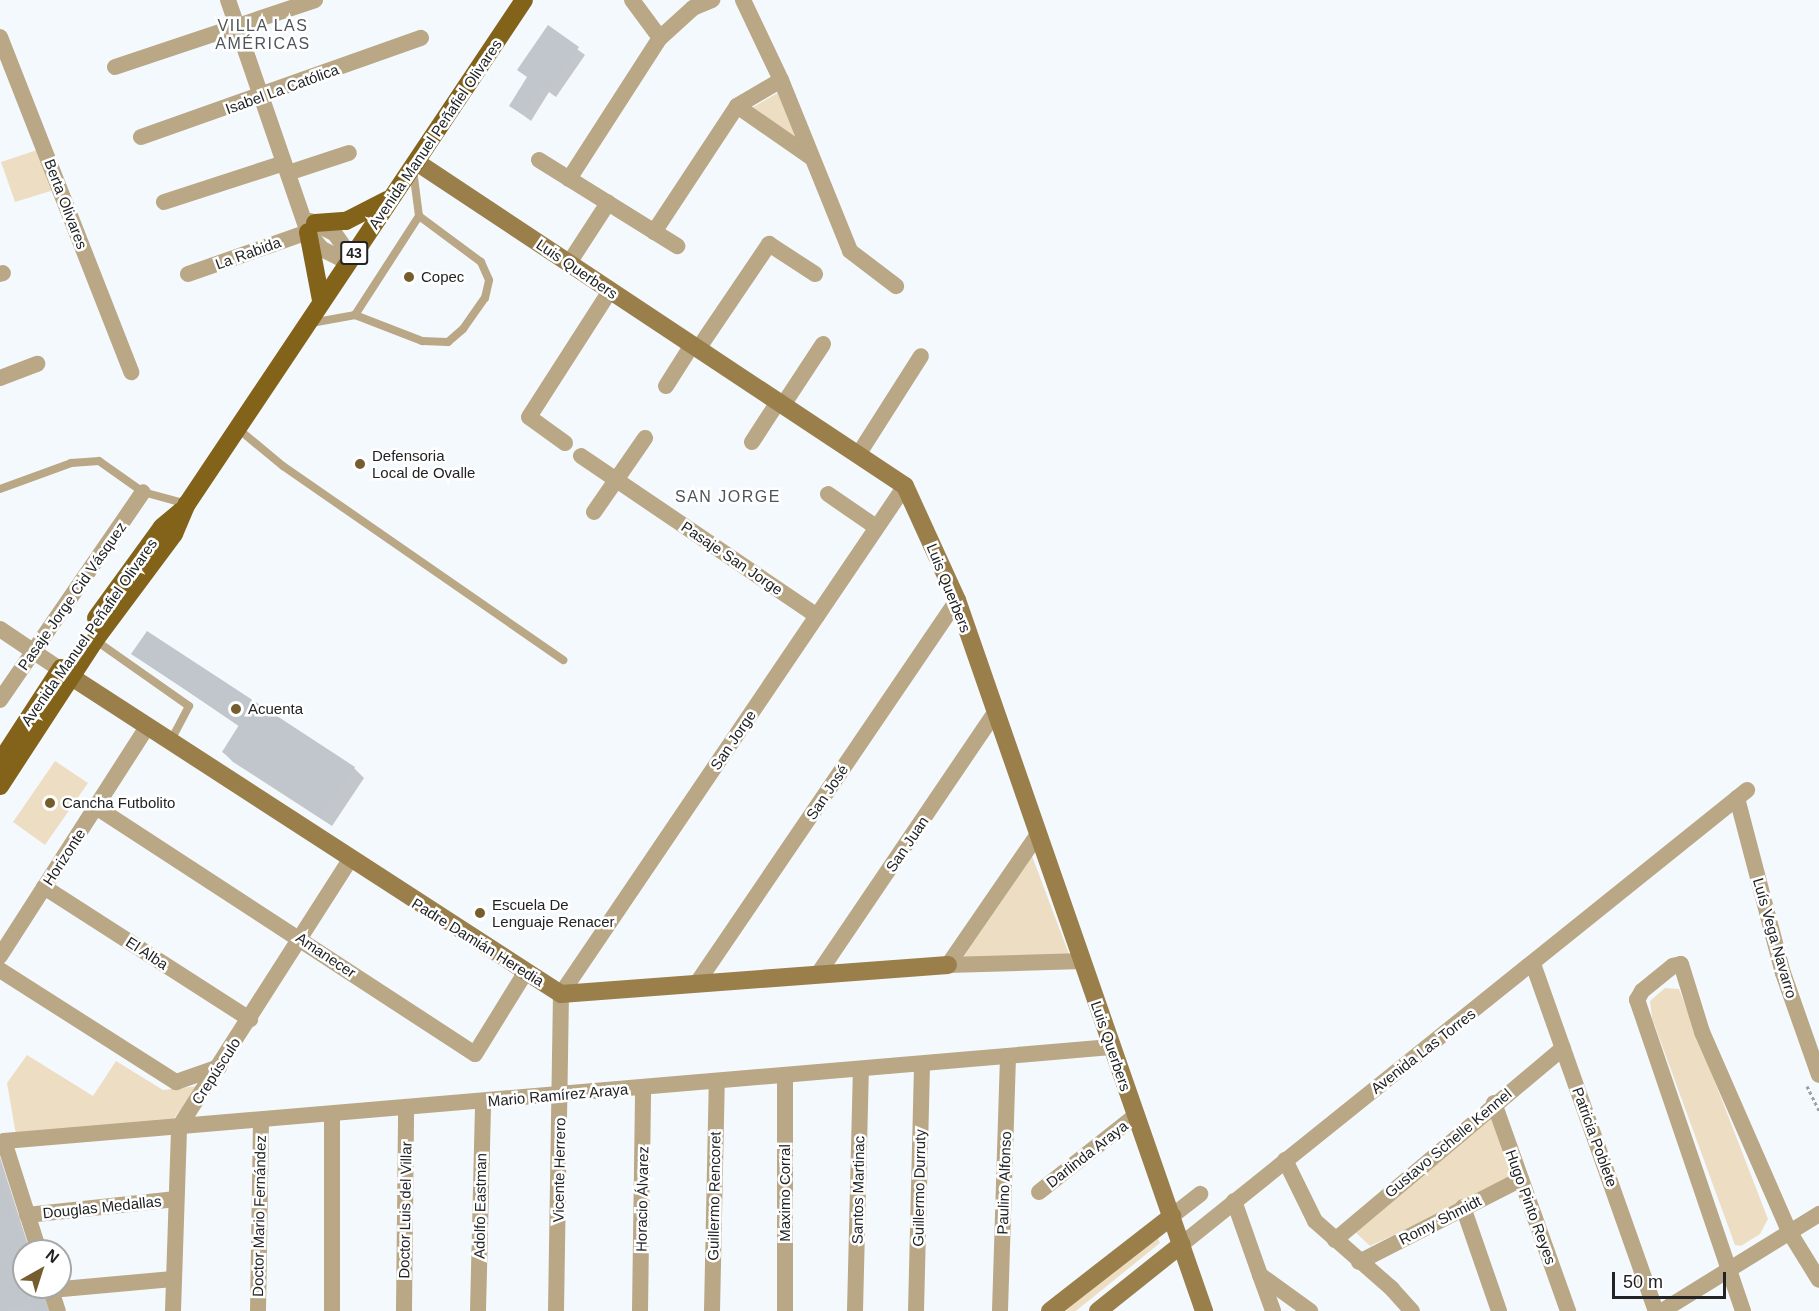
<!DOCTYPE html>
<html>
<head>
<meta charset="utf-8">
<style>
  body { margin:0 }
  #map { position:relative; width:1819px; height:1311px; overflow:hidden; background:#f4f9fe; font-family:Arial,sans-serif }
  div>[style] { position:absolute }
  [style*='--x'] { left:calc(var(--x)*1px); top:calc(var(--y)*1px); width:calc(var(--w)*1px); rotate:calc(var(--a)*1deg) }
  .green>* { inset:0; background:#eddec3 }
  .shadow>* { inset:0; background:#0003 }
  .building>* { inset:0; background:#c0c6cc }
  .path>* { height:3px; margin-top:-1.5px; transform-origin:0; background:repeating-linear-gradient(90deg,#9ca0a4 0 3px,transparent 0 6px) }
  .lane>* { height:8px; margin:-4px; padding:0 4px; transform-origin:4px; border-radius:4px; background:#b9a785 }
  .street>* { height:16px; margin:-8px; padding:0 8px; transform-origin:8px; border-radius:8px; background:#b9a785 }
  .secondary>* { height:18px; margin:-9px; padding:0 9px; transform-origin:9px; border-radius:9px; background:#9a7f4b }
  .primary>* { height:18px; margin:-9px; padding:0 9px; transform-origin:9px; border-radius:9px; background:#836319 }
  .dots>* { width:16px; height:16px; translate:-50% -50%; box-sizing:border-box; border:3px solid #fff; border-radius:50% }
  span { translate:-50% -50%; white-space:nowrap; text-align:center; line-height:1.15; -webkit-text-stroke:5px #fff; paint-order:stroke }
  .shield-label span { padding:2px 4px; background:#fff; border:2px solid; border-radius:4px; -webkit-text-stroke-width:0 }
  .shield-label { font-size:14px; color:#212325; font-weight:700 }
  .street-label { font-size:15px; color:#212325 }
  .poi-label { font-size:15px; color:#212325 }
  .left { translate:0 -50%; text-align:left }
  .neighbourhood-label { font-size:16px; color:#4f5459; letter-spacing:1.5px }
  .north { position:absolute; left:12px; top:1239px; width:60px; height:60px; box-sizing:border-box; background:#fff; border:2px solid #a6a7a8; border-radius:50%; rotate:39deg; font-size:16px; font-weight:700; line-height:24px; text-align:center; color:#212325 }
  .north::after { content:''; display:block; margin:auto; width:21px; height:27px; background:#755d2e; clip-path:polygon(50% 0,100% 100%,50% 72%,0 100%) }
  .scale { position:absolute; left:1612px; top:1272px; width:114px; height:27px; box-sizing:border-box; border:3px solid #212325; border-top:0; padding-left:8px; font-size:18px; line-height:21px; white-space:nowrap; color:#212325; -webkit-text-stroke:4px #fff; paint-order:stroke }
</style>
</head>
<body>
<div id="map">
  <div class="green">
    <div style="clip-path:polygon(779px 92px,800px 144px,750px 109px)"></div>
    <div style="clip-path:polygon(40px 149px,54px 190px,15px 202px,1px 162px)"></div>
    <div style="clip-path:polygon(55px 761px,88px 783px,45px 845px,13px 822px)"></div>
    <div style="clip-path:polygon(1032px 856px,1069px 954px,963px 958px)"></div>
    <div style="clip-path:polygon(1665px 988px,1679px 989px,1768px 1219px,1760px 1234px,1741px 1246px,1735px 1245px,1652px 1018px,1650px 1001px)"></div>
    <div style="clip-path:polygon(27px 1055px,93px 1096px,116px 1061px,163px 1090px,198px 1086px,169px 1125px,16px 1135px,7px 1083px)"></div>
    <div style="clip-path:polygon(1500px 1103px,1526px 1174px,1370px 1246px,1350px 1227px)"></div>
    <div style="clip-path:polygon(1156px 1233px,1160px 1243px,1076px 1311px,1059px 1311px)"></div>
  </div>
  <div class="shadow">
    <div style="clip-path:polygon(549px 28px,585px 55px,556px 97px,549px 92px,531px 121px,511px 106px,528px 78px)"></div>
    <div style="clip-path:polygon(133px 654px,354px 768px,364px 778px,332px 826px,233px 762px,223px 752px,240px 727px)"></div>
    <div style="clip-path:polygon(0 1157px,30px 1251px,24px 1251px,24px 1287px,42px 1287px,50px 1311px,0 1311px)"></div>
  </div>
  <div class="building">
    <div style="clip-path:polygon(548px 25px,579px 47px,548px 91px,542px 87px,523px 115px,509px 106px,527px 77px,517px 70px)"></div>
    <div style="clip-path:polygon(147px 631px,355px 767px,321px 817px,222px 752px,239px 725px,131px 654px)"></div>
    <div style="clip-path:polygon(0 1175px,27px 1251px,24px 1287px,40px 1287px,47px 1311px,32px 1311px,29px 1304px,0 1311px)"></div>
  </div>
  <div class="path">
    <div style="--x:1807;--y:1086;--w:28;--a:64"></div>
  </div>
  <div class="lane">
    <div style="--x:355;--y:315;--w:72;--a:21.2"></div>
    <div style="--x:422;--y:341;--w:26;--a:2"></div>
    <div style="--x:448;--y:342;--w:20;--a:-41"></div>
    <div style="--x:463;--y:329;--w:38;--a:-55"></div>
    <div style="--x:485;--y:298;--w:18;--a:-77"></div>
    <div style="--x:489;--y:280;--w:20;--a:-114"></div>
    <div style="--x:481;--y:262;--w:77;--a:-143.4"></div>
    <div style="--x:311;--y:323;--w:45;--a:-10.3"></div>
    <div style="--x:355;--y:315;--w:118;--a:-57.1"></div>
    <div style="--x:419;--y:216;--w:46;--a:-97.4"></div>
    <div style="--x:237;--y:428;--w:60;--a:39.6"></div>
    <div style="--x:283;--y:466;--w:341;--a:34.7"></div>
    <div style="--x:0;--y:489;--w:76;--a:-20.1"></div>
    <div style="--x:71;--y:463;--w:28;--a:-4"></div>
    <div style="--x:99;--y:461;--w:54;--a:35.2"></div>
    <div style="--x:143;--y:492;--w:46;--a:15.3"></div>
    <div style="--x:95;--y:640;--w:115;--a:35.1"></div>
    <div style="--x:189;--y:706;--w:41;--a:117.8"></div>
  </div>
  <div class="street">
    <div style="--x:228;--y:0;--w:245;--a:71"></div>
    <div style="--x:308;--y:232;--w:22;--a:51"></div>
    <div style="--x:322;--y:249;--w:28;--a:27"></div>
    <div style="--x:632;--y:0;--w:47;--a:53.6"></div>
    <div style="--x:743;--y:0;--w:89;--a:64.6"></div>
    <div style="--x:781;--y:80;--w:184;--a:68"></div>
    <div style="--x:850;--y:251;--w:58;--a:37.3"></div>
    <div style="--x:0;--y:37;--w:360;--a:68.6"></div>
    <div style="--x:115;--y:67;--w:211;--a:-18.5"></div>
    <div style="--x:737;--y:106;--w:91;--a:34.7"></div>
    <div style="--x:141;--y:137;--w:297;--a:-19.5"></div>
    <div style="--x:539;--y:160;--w:163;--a:31.9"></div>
    <div style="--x:288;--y:173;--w:64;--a:-18.2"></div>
    <div style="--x:569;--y:179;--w:168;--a:-57.2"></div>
    <div style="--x:660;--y:38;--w:45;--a:-42.3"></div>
    <div style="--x:693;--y:8;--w:21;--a:-23"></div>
    <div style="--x:164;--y:202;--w:126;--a:-18"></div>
    <div style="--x:310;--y:221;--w:28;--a:27"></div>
    <div style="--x:335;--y:234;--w:28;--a:55"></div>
    <div style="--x:654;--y:232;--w:151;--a:-56.6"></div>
    <div style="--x:737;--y:106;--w:51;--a:-30.6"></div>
    <div style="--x:569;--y:263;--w:72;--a:-57"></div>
    <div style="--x:0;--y:274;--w:3;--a:-18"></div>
    <div style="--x:188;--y:274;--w:127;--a:-19.3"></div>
    <div style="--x:698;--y:349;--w:127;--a:-55.9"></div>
    <div style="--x:769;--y:244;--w:55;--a:33.1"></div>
    <div style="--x:0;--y:378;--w:40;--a:-21"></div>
    <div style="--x:666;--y:386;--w:49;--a:-57.6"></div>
    <div style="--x:783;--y:405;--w:73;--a:-56.7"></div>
    <div style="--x:752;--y:442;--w:48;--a:-57"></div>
    <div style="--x:565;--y:443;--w:44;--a:-144.2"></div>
    <div style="--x:529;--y:417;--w:150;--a:-57.3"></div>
    <div style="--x:858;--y:455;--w:117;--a:-57.5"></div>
    <div style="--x:581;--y:456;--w:285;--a:34.1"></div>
    <div style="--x:828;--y:494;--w:58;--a:34.5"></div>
    <div style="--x:594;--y:512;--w:90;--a:-55.4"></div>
    <div style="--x:0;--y:629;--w:84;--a:33.9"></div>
    <div style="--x:0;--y:700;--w:252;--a:-55.5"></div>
    <div style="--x:1737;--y:798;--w:181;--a:75.3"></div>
    <div style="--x:1783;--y:973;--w:108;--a:70.6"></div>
    <div style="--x:96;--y:807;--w:452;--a:33.1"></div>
    <div style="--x:475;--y:1054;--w:95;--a:-58.3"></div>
    <div style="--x:44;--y:887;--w:245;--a:32.7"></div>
    <div style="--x:0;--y:956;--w:272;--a:-57.3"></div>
    <div style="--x:1533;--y:964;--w:368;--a:70.5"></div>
    <div style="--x:948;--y:965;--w:159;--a:-55.5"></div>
    <div style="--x:948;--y:965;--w:135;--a:-1.7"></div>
    <div style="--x:0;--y:970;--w:209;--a:32.5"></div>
    <div style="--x:176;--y:1082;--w:46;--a:-19.2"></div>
    <div style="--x:818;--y:974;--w:315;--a:-55.9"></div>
    <div style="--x:697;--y:983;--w:463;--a:-55.8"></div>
    <div style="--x:1494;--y:1103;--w:221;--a:70.4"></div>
    <div style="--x:332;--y:1114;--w:197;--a:90"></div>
    <div style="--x:1285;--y:1160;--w:68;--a:63.8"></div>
    <div style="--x:1315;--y:1221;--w:103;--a:41.4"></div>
    <div style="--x:1392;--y:1289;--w:30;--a:48"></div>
    <div style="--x:1039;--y:1192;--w:122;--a:-38.4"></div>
    <div style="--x:1234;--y:1201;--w:78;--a:70.6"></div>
    <div style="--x:1260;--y:1275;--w:62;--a:35.8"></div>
    <div style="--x:1463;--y:1207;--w:110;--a:70.9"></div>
    <div style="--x:27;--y:1215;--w:150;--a:-6.1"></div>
    <div style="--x:1172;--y:1216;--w:36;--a:-38"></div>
    <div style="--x:1335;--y:1240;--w:298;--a:-40.1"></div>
    <div style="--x:1182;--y:1244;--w:725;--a:-38.78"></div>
    <div style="--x:39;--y:1251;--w:115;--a:-107.7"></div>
    <div style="--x:4;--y:1141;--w:1111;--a:-4.85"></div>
    <div style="--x:1359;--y:1262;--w:182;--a:-27.1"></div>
    <div style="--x:1260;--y:1275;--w:38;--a:70"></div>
    <div style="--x:50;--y:1287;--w:25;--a:72"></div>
    <div style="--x:51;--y:1290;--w:122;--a:-5.2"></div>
    <div style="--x:173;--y:1311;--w:184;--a:-88.1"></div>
    <div style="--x:179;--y:1127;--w:317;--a:-57.4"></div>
    <div style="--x:258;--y:1311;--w:191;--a:-89.1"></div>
    <div style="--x:404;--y:1311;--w:203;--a:-89.4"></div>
    <div style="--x:478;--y:1311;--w:209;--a:-88.6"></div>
    <div style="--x:556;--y:1311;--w:317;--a:-89.1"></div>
    <div style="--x:561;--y:994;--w:614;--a:-55.9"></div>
    <div style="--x:640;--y:1311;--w:223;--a:-89.2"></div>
    <div style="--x:712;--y:1311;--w:230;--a:-88.8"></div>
    <div style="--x:785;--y:1311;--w:236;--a:-90"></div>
    <div style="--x:855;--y:1311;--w:242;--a:-88.6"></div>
    <div style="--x:916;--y:1311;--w:246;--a:-88.6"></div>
    <div style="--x:1000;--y:1311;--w:255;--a:-88.2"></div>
    <div style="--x:1662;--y:1311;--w:185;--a:-31.7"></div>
    <div style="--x:1743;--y:1311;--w:329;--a:-108.8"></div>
    <div style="--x:1637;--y:1000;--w:10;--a:-61"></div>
    <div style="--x:1642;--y:991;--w:40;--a:-39"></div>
    <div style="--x:1673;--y:966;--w:8;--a:-14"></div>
    <div style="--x:1681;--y:964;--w:71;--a:72.8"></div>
    <div style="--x:1702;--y:1032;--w:219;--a:66.4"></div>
    <div style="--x:1790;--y:1233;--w:55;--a:58.3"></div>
  </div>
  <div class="secondary">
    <div style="--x:418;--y:163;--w:584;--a:33.55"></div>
    <div style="--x:905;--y:486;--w:125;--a:65.5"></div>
    <div style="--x:957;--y:600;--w:753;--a:70.84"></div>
    <div style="--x:70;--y:676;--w:585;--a:32.93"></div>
    <div style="--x:561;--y:994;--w:388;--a:-4.3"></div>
    <div style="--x:1050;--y:1311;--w:155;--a:-37.9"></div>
    <div style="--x:1098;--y:1311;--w:107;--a:-38.6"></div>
  </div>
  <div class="primary">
    <div style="--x:315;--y:223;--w:31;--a:-4"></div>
    <div style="--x:346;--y:221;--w:46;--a:-27.1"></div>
    <div style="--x:308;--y:232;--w:69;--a:79.2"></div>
    <div style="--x:96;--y:618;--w:112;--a:-54"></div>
    <div style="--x:162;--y:527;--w:25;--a:-40"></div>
    <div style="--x:0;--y:762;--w:112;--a:-57"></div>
    <div style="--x:0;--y:786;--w:174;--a:-56.9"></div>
    <div style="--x:95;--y:640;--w:132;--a:-53.3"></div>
    <div style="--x:174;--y:534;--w:33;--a:-67"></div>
    <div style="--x:187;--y:504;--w:606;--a:-56.23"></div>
  </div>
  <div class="dots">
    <div style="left:409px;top:277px;background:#755d2e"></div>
    <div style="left:360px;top:464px;background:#755d2e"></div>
    <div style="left:236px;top:709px;background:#755d2e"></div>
    <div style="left:50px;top:803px;background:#755d2e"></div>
    <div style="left:480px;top:913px;background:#755d2e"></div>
  </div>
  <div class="shield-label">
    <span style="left:354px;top:253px">43</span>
  </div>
  <div class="street-label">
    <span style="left:282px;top:89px;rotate:-20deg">Isabel La Católica</span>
    <span style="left:435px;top:134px;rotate:-56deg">Avenida Manuel Peñafiel Olivares</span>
    <span style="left:66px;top:204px;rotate:69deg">Berta Olivares</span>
    <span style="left:248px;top:253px;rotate:-20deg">La Rabida</span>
    <span style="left:577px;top:269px;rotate:34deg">Luis Querbers</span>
    <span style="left:732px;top:558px;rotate:34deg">Pasaje San Jorge</span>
    <span style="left:949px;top:588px;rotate:68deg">Luis Querbers</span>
    <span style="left:72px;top:596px;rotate:-55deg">Pasaje Jorge Cid Vásquez</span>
    <span style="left:89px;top:632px;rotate:-55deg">Avenida Manuel Peñafiel Olivares</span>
    <span style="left:733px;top:740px;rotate:-56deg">San Jorge</span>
    <span style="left:827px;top:792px;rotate:-56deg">San José</span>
    <span style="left:907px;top:844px;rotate:-56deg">San Juan</span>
    <span style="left:64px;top:857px;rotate:-57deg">Horizonte</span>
    <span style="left:1775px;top:938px;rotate:74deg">Luís Vega Navarro</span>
    <span style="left:478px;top:942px;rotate:32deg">Padre Damián Heredia</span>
    <span style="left:147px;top:953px;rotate:33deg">El Alba</span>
    <span style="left:326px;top:955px;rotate:34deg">Amanecer</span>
    <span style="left:1111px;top:1046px;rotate:71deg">Luis Querbers</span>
    <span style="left:1423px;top:1051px;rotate:-38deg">Avenida Las Torres</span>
    <span style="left:216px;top:1071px;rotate:-57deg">Crepúsculo</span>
    <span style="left:558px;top:1095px;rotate:-5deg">Mario Ramírez Araya</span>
    <span style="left:1595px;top:1137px;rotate:70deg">Patricia Poblete</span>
    <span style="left:1448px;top:1143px;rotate:-40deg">Gustavo Schelle Kennel</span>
    <span style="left:1087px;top:1154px;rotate:-38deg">Darlinda Araya</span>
    <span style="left:559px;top:1170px;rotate:-89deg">Vicente Herrero</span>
    <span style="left:1004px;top:1183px;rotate:-88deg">Paulino Alfonso</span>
    <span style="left:919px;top:1188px;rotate:-89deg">Guillermo Durruty</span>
    <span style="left:858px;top:1190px;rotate:-89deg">Santos Martinac</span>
    <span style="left:785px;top:1193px;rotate:-90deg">Maximo Corral</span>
    <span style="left:714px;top:1196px;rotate:-89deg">Guillermo Rencoret</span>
    <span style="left:642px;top:1199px;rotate:-89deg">Horacio Álvarez</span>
    <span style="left:480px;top:1206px;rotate:-89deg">Adolfo Eastman</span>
    <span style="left:102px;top:1207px;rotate:-6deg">Douglas Medallas</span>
    <span style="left:1531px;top:1207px;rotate:70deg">Hugo Pinto Reyes</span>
    <span style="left:405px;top:1210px;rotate:-89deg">Doctor Luis del Villar</span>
    <span style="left:259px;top:1216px;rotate:-89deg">Doctor Mario Fernández</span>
    <span style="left:1440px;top:1220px;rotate:-27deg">Romy Shmidt</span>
  </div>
  <div class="poi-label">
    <span class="left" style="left:421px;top:277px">Copec</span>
    <span class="left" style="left:372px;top:464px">Defensoria<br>Local de Ovalle</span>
    <span class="left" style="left:248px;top:709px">Acuenta</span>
    <span class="left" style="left:62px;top:803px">Cancha Futbolito</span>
    <span class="left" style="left:492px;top:913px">Escuela De<br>Lenguaje Renacer</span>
  </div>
  <div class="neighbourhood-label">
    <span style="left:263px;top:35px">VILLA LAS<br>AMÉRICAS</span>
    <span style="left:728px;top:497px">SAN JORGE</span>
  </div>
  <div class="north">N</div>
  <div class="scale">50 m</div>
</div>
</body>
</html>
